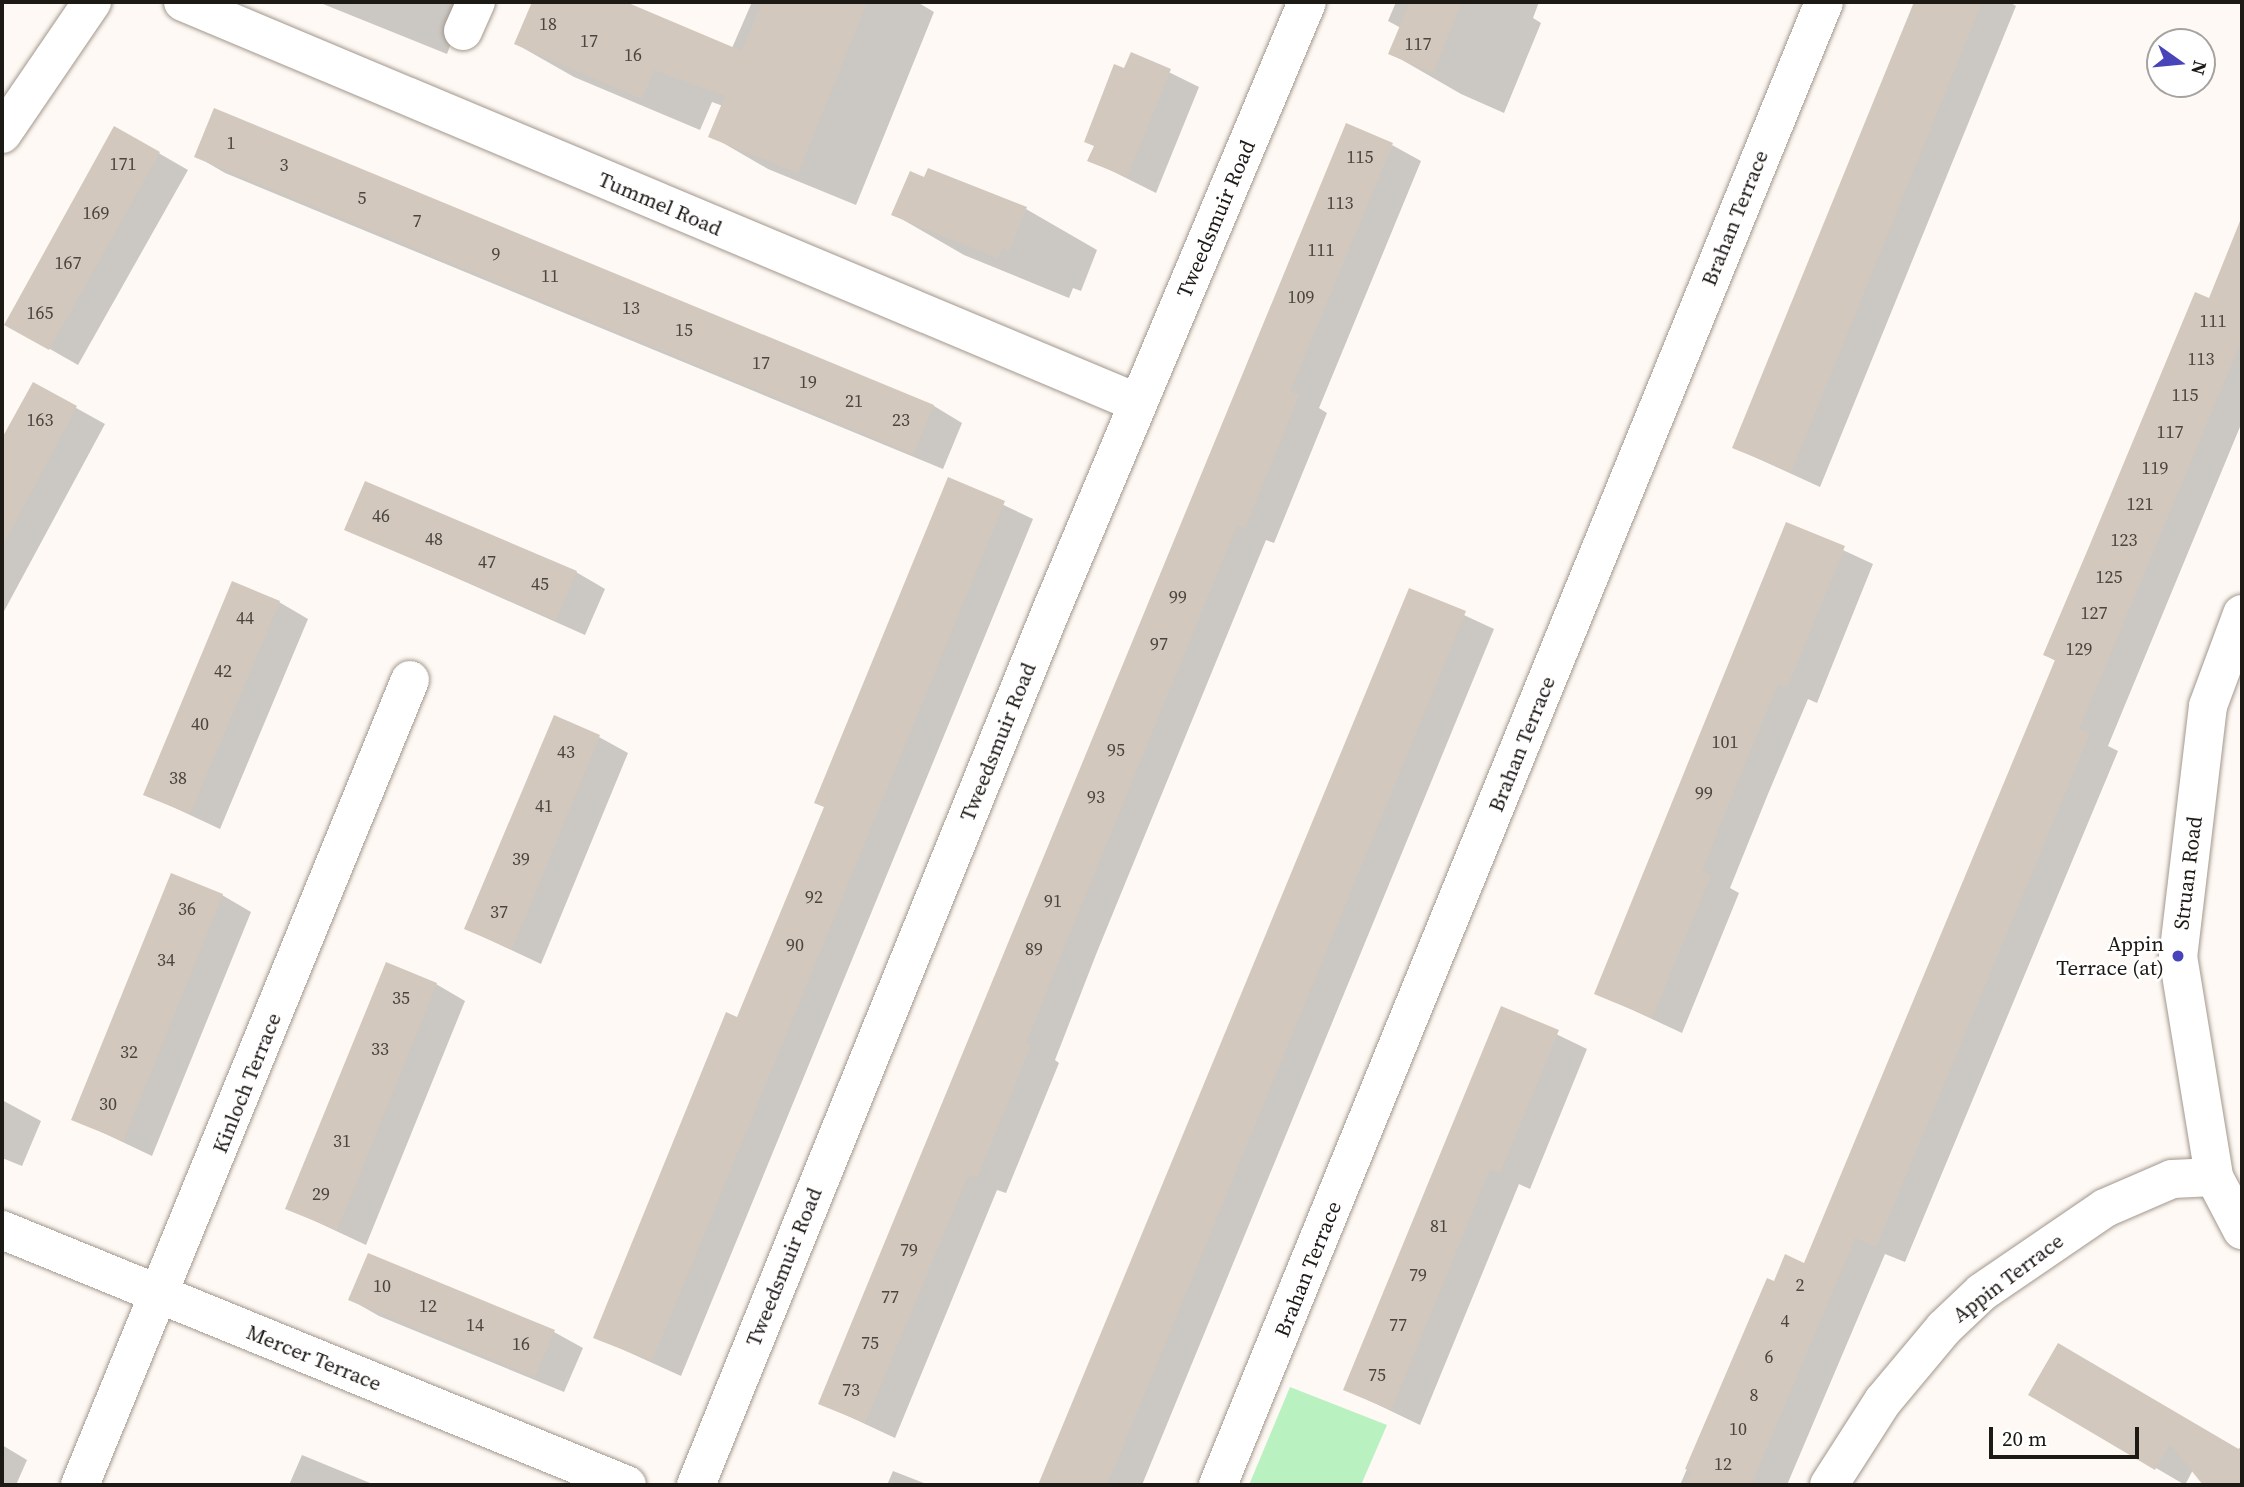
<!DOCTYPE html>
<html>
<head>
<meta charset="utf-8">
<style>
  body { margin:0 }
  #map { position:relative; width:2244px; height:1487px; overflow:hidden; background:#fef9f4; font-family:"Source Serif 4",serif }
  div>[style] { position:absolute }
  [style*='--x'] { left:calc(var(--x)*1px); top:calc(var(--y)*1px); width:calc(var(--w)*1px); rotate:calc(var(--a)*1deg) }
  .green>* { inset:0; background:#baf1c1 }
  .shadow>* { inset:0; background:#0003 }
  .building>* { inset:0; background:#d3c8bd }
  .roads { filter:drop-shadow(0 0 2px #a2978d) drop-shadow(0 0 2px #a2978d) }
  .minor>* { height:38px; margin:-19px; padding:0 19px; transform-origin:19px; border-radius:19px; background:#fff }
  .dots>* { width:19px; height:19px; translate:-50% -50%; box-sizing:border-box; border:4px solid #fff; border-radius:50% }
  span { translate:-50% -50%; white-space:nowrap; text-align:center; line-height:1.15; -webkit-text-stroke:5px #fff; paint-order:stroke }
  .number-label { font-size:18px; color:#4a453f }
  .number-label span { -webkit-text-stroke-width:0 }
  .street-label { font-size:21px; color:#1d1915 }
  .poi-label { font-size:21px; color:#1d1915 }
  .right { translate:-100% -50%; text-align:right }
  .frame { position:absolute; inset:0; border:4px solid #1d1915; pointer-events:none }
  .north { position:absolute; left:2146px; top:28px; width:70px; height:70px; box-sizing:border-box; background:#fff; border:2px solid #a5a3a1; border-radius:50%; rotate:105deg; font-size:19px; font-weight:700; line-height:28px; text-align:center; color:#1d1915 }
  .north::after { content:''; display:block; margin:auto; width:24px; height:32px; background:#4845bb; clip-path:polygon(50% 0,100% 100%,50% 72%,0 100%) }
  .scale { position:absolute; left:1989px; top:1427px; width:150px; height:32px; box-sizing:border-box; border:4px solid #1d1915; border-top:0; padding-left:9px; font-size:21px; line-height:24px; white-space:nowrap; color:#1d1915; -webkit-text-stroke:5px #fff; paint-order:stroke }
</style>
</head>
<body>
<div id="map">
  <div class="green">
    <div style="clip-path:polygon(1290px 1387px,1387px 1425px,1361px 1485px,1249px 1485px)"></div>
  </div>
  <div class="shadow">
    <div style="clip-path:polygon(318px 2px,467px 2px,447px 54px)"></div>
    <div style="clip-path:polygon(534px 2px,621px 2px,732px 48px,752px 2px,917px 2px,934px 12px,856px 205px,768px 169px,711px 136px,723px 106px,712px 102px,700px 130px,574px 77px,516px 44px)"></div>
    <div style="clip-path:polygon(1396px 2px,1539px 2px,1533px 18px,1541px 23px,1504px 113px,1461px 94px,1390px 53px,1401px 28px,1388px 21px)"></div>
    <div style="clip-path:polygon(1916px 2px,2009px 2px,2016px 6px,1820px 487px,1735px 448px)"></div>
    <div style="clip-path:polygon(1132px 54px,1199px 87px,1156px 193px,1090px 160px)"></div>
    <div style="clip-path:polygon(215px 110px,934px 406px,962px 423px,943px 469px,225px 173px,196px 156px)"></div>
    <div style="clip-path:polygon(115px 128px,188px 170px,78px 365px,6px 324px)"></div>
    <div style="clip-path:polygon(1392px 145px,1421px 161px,1319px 408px,1327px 413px,1274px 543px,1266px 540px,1097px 952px,1055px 1060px,1059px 1063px,1006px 1193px,997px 1190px,895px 1438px,820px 1403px)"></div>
    <div style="clip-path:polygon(925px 179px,1026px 209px,1097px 250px,1081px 291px,1073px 288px,1069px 298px,964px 255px,893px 214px)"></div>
    <div style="clip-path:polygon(2242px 221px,2242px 422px,2108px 746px,2118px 751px,1905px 1262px,1885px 1254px,1787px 1485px,1680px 1485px,1768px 1281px,1775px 1284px,1805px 1265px,2056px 661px,2045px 655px,2210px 301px)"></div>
    <div style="clip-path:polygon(33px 384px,105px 424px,2px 615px,2px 442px)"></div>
    <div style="clip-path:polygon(949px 479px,1033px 519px,681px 1376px,595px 1337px,738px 1019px,825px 807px)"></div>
    <div style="clip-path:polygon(1787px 524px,1873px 564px,1817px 703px,1808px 699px,1768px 794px,1730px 888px,1739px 893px,1682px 1033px,1596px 993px)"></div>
    <div style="clip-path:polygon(346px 529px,576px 572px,605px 589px,585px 635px)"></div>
    <div style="clip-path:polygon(1410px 590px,1494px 629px,1142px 1485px,1040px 1485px)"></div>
    <div style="clip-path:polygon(279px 602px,308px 619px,220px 829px,145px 794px)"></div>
    <div style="clip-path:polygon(599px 737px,628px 753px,541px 964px,466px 929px)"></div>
    <div style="clip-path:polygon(222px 895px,251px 912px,152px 1156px,74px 1119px)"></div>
    <div style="clip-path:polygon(436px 984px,465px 1001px,366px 1245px,287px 1208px)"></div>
    <div style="clip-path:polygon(1502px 1008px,1587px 1049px,1530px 1189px,1519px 1184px,1420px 1425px,1345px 1389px)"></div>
    <div style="clip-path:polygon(2px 1100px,41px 1121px,22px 1166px,2px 1158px)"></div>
    <div style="clip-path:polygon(351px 1300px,554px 1332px,583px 1348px,564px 1392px,379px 1316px)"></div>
    <div style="clip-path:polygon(2030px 1394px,2237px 1450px,2242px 1446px,2242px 1485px,2205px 1485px,2193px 1470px,2185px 1485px)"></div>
    <div style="clip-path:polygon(2px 1445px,27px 1460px,16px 1485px,2px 1485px)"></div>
    <div style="clip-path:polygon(302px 1455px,375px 1485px,289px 1485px)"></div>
    <div style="clip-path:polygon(893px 1471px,929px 1485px,887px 1485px)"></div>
  </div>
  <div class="building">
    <div style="clip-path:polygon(532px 2px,626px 2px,742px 51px,762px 2px,867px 2px,798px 173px,708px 137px,725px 96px,654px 70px,642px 99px,514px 44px)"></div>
    <div style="clip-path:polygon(1410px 2px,1462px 2px,1433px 73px,1388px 54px)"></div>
    <div style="clip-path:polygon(1914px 2px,1982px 2px,1791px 472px,1732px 448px)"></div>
    <div style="clip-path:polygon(1131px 52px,1171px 69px,1127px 177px,1087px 161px,1094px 146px,1084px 142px,1114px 64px,1124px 68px)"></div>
    <div style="clip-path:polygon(214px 108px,934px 405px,913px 454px,194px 157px)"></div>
    <div style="clip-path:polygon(1346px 123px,1393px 143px,1290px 391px,1299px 395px,1245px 528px,1237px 525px,1069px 935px,1026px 1043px,1031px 1045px,977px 1178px,968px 1175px,865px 1423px,818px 1404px)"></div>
    <div style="clip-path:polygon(114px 126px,160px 152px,49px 350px,4px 325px)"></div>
    <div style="clip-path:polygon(928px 168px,1027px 207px,1009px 251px,1002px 248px,997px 258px,891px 215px,910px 171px,924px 177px)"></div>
    <div style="clip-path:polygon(2240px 221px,2242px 339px,2079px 729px,2090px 733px,1876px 1247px,1855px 1238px,1751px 1485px,1686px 1485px,1691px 1471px,1685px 1469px,1767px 1278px,1774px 1281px,1785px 1254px,1804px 1263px,2055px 660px,2043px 655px,2088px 549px,2195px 292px,2209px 298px)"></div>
    <div style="clip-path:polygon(33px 382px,77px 406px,2px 547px,2px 438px)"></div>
    <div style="clip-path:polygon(948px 477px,1005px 501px,652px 1361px,593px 1338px,726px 1012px,737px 1017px,824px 807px,814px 803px)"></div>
    <div style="clip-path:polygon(365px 481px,577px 571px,556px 620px,344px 530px)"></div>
    <div style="clip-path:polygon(1786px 522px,1845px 546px,1787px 688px,1778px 684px,1739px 778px,1702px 871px,1711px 875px,1652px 1018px,1594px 994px)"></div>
    <div style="clip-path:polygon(232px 581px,280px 601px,190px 814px,143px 795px)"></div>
    <div style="clip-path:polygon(1409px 588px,1466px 611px,1107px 1485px,1038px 1485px)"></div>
    <div style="clip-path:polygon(554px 715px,600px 735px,512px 949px,464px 929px)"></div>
    <div style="clip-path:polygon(171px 873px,223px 894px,123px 1141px,71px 1120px)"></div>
    <div style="clip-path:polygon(386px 962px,437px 983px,337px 1230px,285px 1209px)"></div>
    <div style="clip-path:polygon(1501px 1006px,1559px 1030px,1500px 1173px,1490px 1169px,1391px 1410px,1343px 1390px)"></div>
    <div style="clip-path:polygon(368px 1253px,555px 1330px,535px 1377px,348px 1300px)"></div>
    <div style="clip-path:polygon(2058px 1343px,2242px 1451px,2242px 1485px,2203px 1485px,2170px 1444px,2155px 1470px,2028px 1395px)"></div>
  </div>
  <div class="roads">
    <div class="minor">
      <div style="--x:183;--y:2;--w:1036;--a:22.78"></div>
      <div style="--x:463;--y:31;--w:32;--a:-66"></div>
      <div style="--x:2;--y:134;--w:160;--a:-55.7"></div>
      <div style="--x:2242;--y:614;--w:98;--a:110.3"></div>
      <div style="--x:2208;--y:706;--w:252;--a:96.8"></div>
      <div style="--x:2178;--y:956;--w:224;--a:80.7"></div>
      <div style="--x:2214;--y:1177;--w:60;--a:62.2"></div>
      <div style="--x:2;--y:1230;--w:675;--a:22.2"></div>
      <div style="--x:80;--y:1485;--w:870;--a:-67.71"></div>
      <div style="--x:696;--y:1485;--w:949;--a:-67.9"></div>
      <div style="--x:1053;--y:606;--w:655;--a:-67.19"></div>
      <div style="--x:1218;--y:1485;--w:1602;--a:-67.77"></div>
      <div style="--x:1829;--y:1485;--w:100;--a:-57.3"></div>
      <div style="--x:1883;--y:1401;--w:95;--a:-50.1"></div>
      <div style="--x:1944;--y:1328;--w:52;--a:-43.5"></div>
      <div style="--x:1982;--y:1292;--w:149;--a:-34.3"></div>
      <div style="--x:2105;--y:1208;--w:73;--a:-23.4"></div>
      <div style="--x:2172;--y:1179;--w:42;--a:-2.7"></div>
    </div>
  </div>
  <div class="dots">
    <div style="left:2178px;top:956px;background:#4845bb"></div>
  </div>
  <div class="number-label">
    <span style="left:548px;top:24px">18</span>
    <span style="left:589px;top:41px">17</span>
    <span style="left:1418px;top:44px">117</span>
    <span style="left:633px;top:55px">16</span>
    <span style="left:231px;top:143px">1</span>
    <span style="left:1360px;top:157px">115</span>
    <span style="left:123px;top:164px">171</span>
    <span style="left:284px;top:165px">3</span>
    <span style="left:362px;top:198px">5</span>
    <span style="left:1340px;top:203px">113</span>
    <span style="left:96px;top:213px">169</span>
    <span style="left:417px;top:221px">7</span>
    <span style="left:1321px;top:250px">111</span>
    <span style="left:496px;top:254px">9</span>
    <span style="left:68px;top:263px">167</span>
    <span style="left:550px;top:276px">11</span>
    <span style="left:1301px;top:297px">109</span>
    <span style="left:631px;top:308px">13</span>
    <span style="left:40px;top:313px">165</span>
    <span style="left:2213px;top:321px">111</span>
    <span style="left:684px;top:330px">15</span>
    <span style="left:2201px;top:359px">113</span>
    <span style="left:761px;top:363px">17</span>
    <span style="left:808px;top:382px">19</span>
    <span style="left:2185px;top:395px">115</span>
    <span style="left:854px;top:401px">21</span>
    <span style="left:40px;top:420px">163</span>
    <span style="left:901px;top:420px">23</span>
    <span style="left:2170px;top:432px">117</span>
    <span style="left:2155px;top:468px">119</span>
    <span style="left:2140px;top:504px">121</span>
    <span style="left:381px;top:516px">46</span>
    <span style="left:434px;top:539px">48</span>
    <span style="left:2124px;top:540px">123</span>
    <span style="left:487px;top:562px">47</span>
    <span style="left:2109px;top:577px">125</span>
    <span style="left:540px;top:584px">45</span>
    <span style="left:1178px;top:597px">99</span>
    <span style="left:2094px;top:613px">127</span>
    <span style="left:245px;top:618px">44</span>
    <span style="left:1159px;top:644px">97</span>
    <span style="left:2079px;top:649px">129</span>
    <span style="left:223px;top:671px">42</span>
    <span style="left:200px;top:724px">40</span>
    <span style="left:1725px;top:742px">101</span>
    <span style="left:1116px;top:750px">95</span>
    <span style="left:566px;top:752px">43</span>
    <span style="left:178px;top:778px">38</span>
    <span style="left:1704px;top:793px">99</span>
    <span style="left:1096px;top:797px">93</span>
    <span style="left:544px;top:806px">41</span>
    <span style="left:521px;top:859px">39</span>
    <span style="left:814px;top:897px">92</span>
    <span style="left:1053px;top:901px">91</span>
    <span style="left:187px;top:909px">36</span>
    <span style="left:499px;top:912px">37</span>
    <span style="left:795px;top:945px">90</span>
    <span style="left:1034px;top:949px">89</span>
    <span style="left:166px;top:960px">34</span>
    <span style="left:401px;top:998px">35</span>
    <span style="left:380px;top:1049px">33</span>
    <span style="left:129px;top:1052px">32</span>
    <span style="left:108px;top:1104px">30</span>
    <span style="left:342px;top:1141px">31</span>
    <span style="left:321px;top:1194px">29</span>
    <span style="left:1439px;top:1226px">81</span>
    <span style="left:909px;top:1250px">79</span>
    <span style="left:1418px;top:1275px">79</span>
    <span style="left:1800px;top:1285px">2</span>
    <span style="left:382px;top:1286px">10</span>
    <span style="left:890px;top:1297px">77</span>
    <span style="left:428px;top:1306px">12</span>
    <span style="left:1785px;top:1321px">4</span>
    <span style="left:475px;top:1325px">14</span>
    <span style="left:1398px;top:1325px">77</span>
    <span style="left:870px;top:1343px">75</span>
    <span style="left:521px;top:1344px">16</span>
    <span style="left:1769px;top:1357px">6</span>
    <span style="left:1377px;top:1375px">75</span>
    <span style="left:851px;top:1390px">73</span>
    <span style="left:1754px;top:1395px">8</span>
    <span style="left:1738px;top:1429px">10</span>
    <span style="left:1723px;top:1464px">12</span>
  </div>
  <div class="street-label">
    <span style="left:660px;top:204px;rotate:23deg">Tummel Road</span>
    <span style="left:1735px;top:218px;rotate:-68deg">Brahan Terrace</span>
    <span style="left:1216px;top:219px;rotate:-67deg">Tweedsmuir Road</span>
    <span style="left:998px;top:742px;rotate:-68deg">Tweedsmuir Road</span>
    <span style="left:1522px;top:744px;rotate:-68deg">Brahan Terrace</span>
    <span style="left:2188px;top:873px;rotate:-83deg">Struan Road</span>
    <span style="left:247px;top:1083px;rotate:-68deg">Kinloch Terrace</span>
    <span style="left:784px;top:1267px;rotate:-68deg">Tweedsmuir Road</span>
    <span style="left:1308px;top:1269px;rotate:-68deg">Brahan Terrace</span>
    <span style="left:2008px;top:1278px;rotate:-37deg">Appin Terrace</span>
    <span style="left:314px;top:1358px;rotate:22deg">Mercer Terrace</span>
  </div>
  <div class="poi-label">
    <span class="right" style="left:2164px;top:956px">Appin<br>Terrace (at)</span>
  </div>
  <div class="frame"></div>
  <div class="north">N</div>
  <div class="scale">20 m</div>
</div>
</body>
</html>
